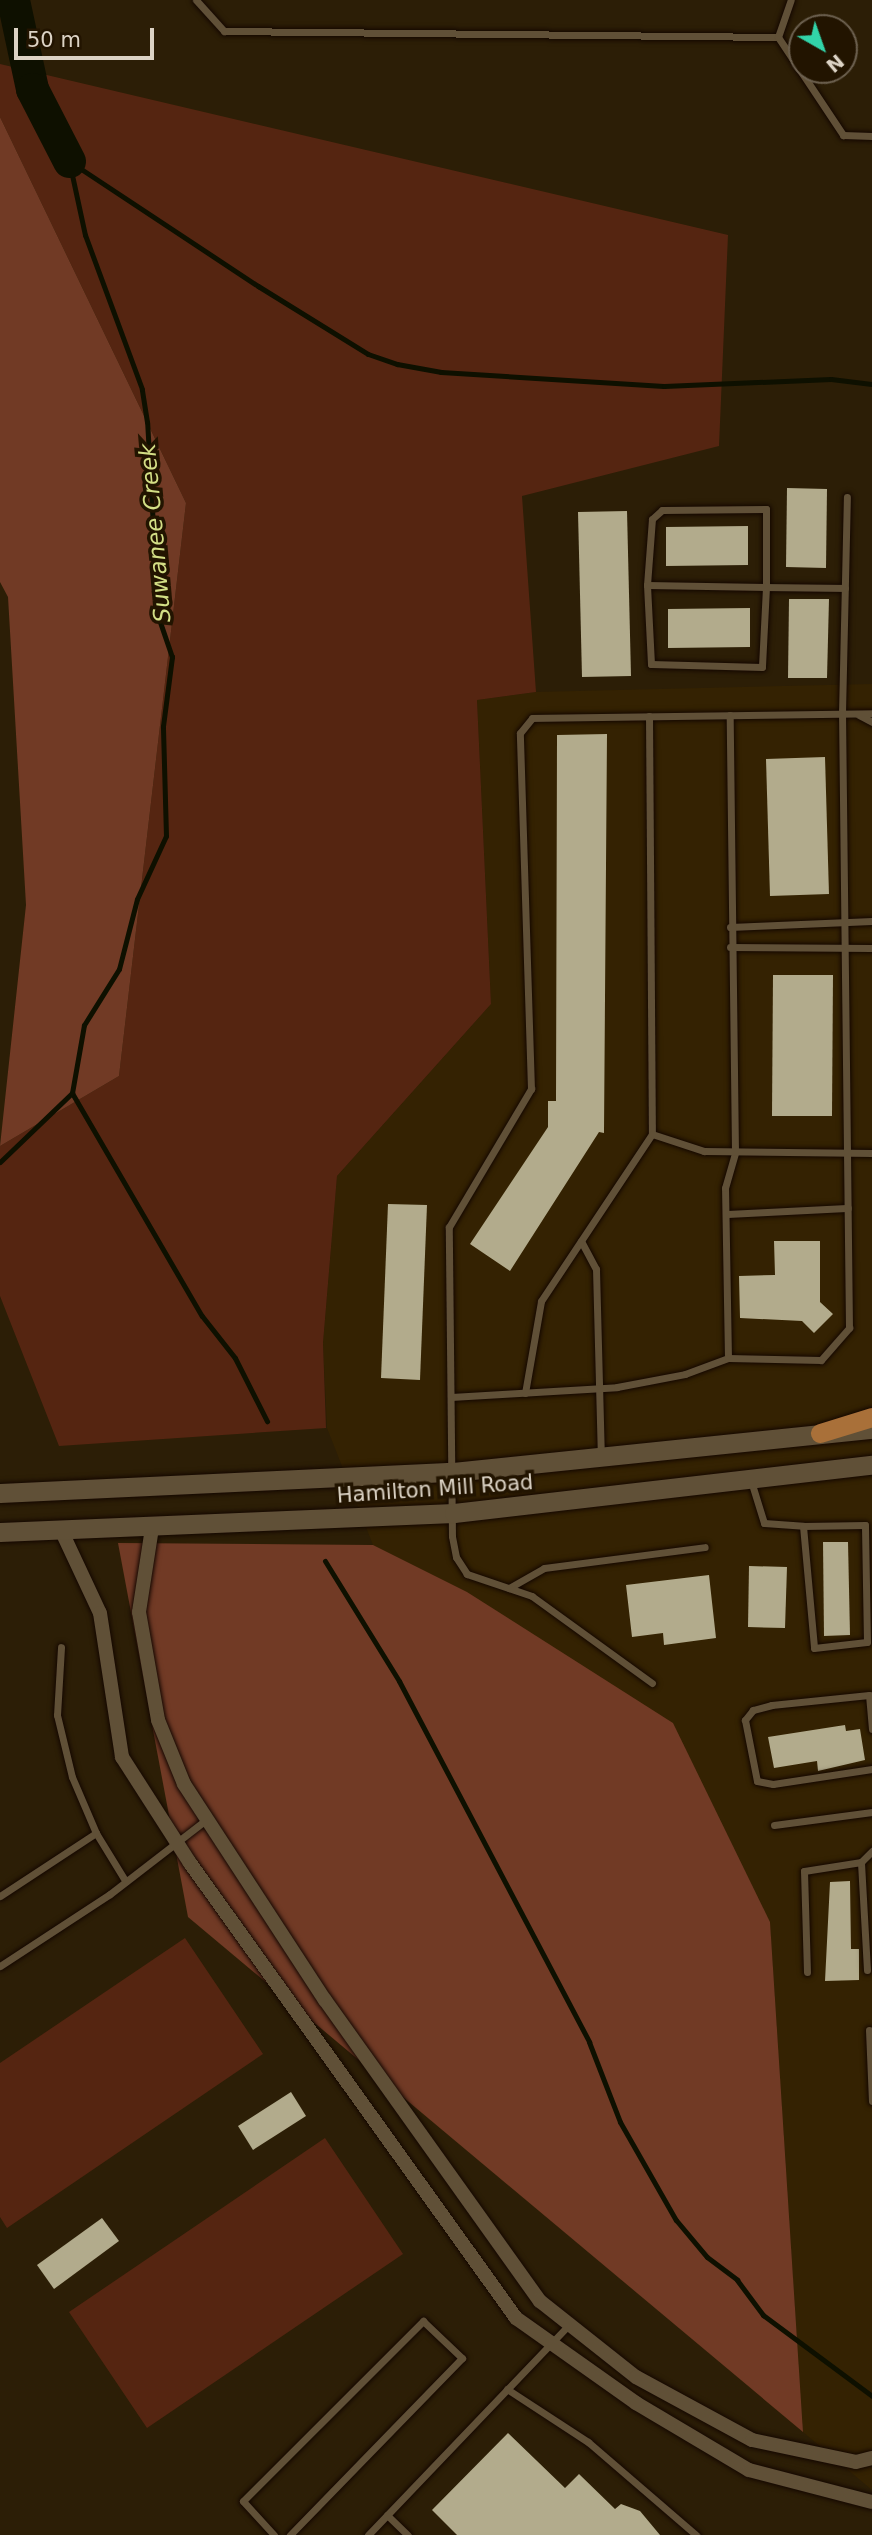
<!DOCTYPE html>
<html>
<head>
<meta charset="utf-8">
<style>
  body { margin:0 }
  #map { position:relative; width:872px; height:2535px; overflow:hidden; background:#2c1e06; font-family:"DejaVu Sans",sans-serif }
  div>[style] { position:absolute }
  [style*='--x'] { left:calc(var(--x)*1px); top:calc(var(--y)*1px); width:calc(var(--w)*1px); rotate:calc(var(--a)*1deg) }
  .built>* { inset:0; background:#342202 }
  .green>* { inset:0; background:#552511 }
  .forest>* { inset:0; background:#713a25 }
  .stream>* { height:5px; margin:-2.5px; padding:0 2.5px; transform-origin:2.5px; border-radius:2.5px; background:#0e1000 }
  .river>* { height:33px; margin:-16.5px; padding:0 16.5px; transform-origin:16.5px; border-radius:16.5px; background:#0e1000 }
  .building>* { inset:0; background:#b2ab8c }
  .roads { filter:drop-shadow(0 0 2px #140700) drop-shadow(0 0 2px #140700) }
  .service>* { height:7px; margin:-3.5px; padding:0 3.5px; transform-origin:3.5px; border-radius:3.5px; background:#605037 }
  .minor>* { height:14px; margin:-7px; padding:0 7px; transform-origin:7px; border-radius:7px; background:#605037 }
  .secondary>* { height:19px; margin:-9.5px; padding:0 9.5px; transform-origin:9.5px; border-radius:9.5px; background:#605037 }
  .primary>* { height:19px; margin:-9.5px; padding:0 9.5px; transform-origin:9.5px; border-radius:9.5px; background:#a97039 }
  span { translate:-50% -50%; white-space:nowrap; text-align:center; line-height:1.15; -webkit-text-stroke:7px #221400; paint-order:stroke }
  .street-label { font-size:21px; color:#dcd3c5 }
  .water-label { font-size:23px; color:#d3de85; font-style:italic }
  .north { position:absolute; left:788px; top:14px; width:70px; height:70px; box-sizing:border-box; background:#221400; border:2px solid #6c604f; border-radius:50%; rotate:140deg; font-size:19px; font-weight:700; line-height:28px; text-align:center; color:#dcd3c5 }
  .north::after { content:''; display:block; margin:auto; width:24px; height:32px; background:#32d4a9; clip-path:polygon(50% 0,100% 100%,50% 72%,0 100%) }
  .scale { position:absolute; left:14px; top:28px; width:140px; height:32px; box-sizing:border-box; border:4px solid #dcd3c5; border-top:0; padding-left:9px; font-size:21px; line-height:24px; white-space:nowrap; color:#dcd3c5; -webkit-text-stroke:5px #221400; paint-order:stroke }
</style>
</head>
<body>
<div id="map">
  <div class="built">
    <div style="clip-path:polygon(872px 684px,872px 2490px,803px 2432px,770px 1922px,673px 1723px,467px 1592px,373px 1545px,327px 1428px,323px 1343px,337px 1176px,491px 1004px,477px 700px,536px 692px)"></div>
  </div>
  <div class="green">
    <div style="clip-path:polygon(0 64px,728px 235px,719px 446px,522px 496px,536px 692px,477px 700px,491px 1004px,337px 1176px,323px 1343px,326px 1428px,59px 1446px,0 1296px,0 1146px,119px 1076px,186px 503px,0 117px)"></div>
    <div style="clip-path:polygon(185px 1938px,263px 2054px,7px 2228px,0 2217px,0 2063px)"></div>
    <div style="clip-path:polygon(325px 2138px,403px 2254px,147px 2428px,69px 2312px)"></div>
  </div>
  <div class="forest">
    <div style="clip-path:polygon(0 117px,186px 503px,119px 1076px,0 1146px,26px 905px,8px 597px,0 582px)"></div>
    <div style="clip-path:polygon(118px 1543px,373px 1545px,467px 1592px,673px 1723px,770px 1922px,803px 2432px,188px 1917px)"></div>
  </div>
  <div class="stream">
    <div style="--x:69;--y:161;--w:227;--a:33.5"></div>
    <div style="--x:258;--y:286;--w:129;--a:31.7"></div>
    <div style="--x:368;--y:354;--w:31;--a:19"></div>
    <div style="--x:397;--y:364;--w:45;--a:10.3"></div>
    <div style="--x:441;--y:372;--w:223;--a:3.6"></div>
    <div style="--x:664;--y:386;--w:167;--a:-2.4"></div>
    <div style="--x:831;--y:379;--w:41;--a:7"></div>
    <div style="--x:72;--y:1093;--w:258;--a:59.8"></div>
    <div style="--x:202;--y:1316;--w:53;--a:51.8"></div>
    <div style="--x:235;--y:1358;--w:71;--a:63.1"></div>
    <div style="--x:0;--y:1162;--w:100;--a:-43.8"></div>
    <div style="--x:72;--y:1093;--w:69;--a:-80"></div>
    <div style="--x:84;--y:1025;--w:66;--a:-58"></div>
    <div style="--x:119;--y:969;--w:72;--a:-75.6"></div>
    <div style="--x:137;--y:899;--w:69;--a:-65.3"></div>
    <div style="--x:166;--y:836;--w:110;--a:-91.6"></div>
    <div style="--x:163;--y:726;--w:70;--a:-82.6"></div>
    <div style="--x:172;--y:657;--w:43;--a:-108.9"></div>
    <div style="--x:158;--y:616;--w:194;--a:-93.2"></div>
    <div style="--x:147;--y:422;--w:33;--a:-99"></div>
    <div style="--x:142;--y:389;--w:164;--a:-110.3"></div>
    <div style="--x:85;--y:235;--w:76;--a:-102.2"></div>
    <div style="--x:325;--y:1561;--w:141;--a:58.3"></div>
    <div style="--x:399;--y:1681;--w:408;--a:62.2"></div>
    <div style="--x:589;--y:2042;--w:86;--a:68.8"></div>
    <div style="--x:620;--y:2122;--w:113;--a:60.3"></div>
    <div style="--x:676;--y:2220;--w:48;--a:50"></div>
    <div style="--x:707;--y:2257;--w:38;--a:37"></div>
    <div style="--x:737;--y:2280;--w:44;--a:53.4"></div>
    <div style="--x:763;--y:2315;--w:136;--a:36.6"></div>
  </div>
  <div class="river">
    <div style="--x:13;--y:0;--w:91;--a:77.9"></div>
    <div style="--x:32;--y:89;--w:81;--a:62.8"></div>
  </div>
  <div class="building">
    <div style="clip-path:polygon(787px 488px,827px 489px,826px 568px,786px 567px)"></div>
    <div style="clip-path:polygon(627px 511px,631px 676px,582px 677px,578px 512px)"></div>
    <div style="clip-path:polygon(748px 526px,748px 565px,666px 566px,666px 527px)"></div>
    <div style="clip-path:polygon(789px 599px,829px 599px,827px 678px,788px 678px)"></div>
    <div style="clip-path:polygon(750px 608px,750px 647px,668px 648px,668px 609px)"></div>
    <div style="clip-path:polygon(607px 734px,604px 1133px,599px 1132px,510px 1271px,470px 1244px,548px 1127px,548px 1101px,556px 1101px,557px 735px)"></div>
    <div style="clip-path:polygon(825px 757px,829px 894px,770px 896px,766px 759px)"></div>
    <div style="clip-path:polygon(773px 975px,833px 975px,832px 1116px,772px 1116px)"></div>
    <div style="clip-path:polygon(388px 1204px,427px 1205px,420px 1380px,381px 1378px)"></div>
    <div style="clip-path:polygon(774px 1241px,820px 1241px,820px 1302px,833px 1314px,814px 1333px,802px 1321px,740px 1318px,739px 1276px,775px 1275px)"></div>
    <div style="clip-path:polygon(823px 1542px,848px 1542px,850px 1635px,824px 1636px)"></div>
    <div style="clip-path:polygon(749px 1566px,787px 1567px,785px 1628px,748px 1627px)"></div>
    <div style="clip-path:polygon(709px 1575px,716px 1638px,664px 1645px,663px 1633px,632px 1637px,626px 1585px)"></div>
    <div style="clip-path:polygon(845px 1725px,846px 1731px,860px 1729px,865px 1760px,818px 1771px,817px 1761px,774px 1768px,768px 1737px)"></div>
    <div style="clip-path:polygon(850px 1881px,851px 1949px,859px 1949px,859px 1980px,825px 1981px,830px 1882px)"></div>
    <div style="clip-path:polygon(291px 2092px,306px 2116px,253px 2150px,238px 2126px)"></div>
    <div style="clip-path:polygon(102px 2218px,119px 2241px,54px 2289px,37px 2265px)"></div>
    <div style="clip-path:polygon(508px 2433px,565px 2488px,579px 2474px,615px 2509px,621px 2504px,640px 2511px,660px 2535px,457px 2535px,432px 2510px)"></div>
  </div>
  <div class="roads">
    <div class="service">
      <div style="--x:196;--y:0;--w:42;--a:47.9"></div>
      <div style="--x:224;--y:31;--w:554;--a:0.62"></div>
      <div style="--x:778;--y:37;--w:118;--a:56.4"></div>
      <div style="--x:843;--y:135;--w:29;--a:2"></div>
      <div style="--x:778;--y:37;--w:39;--a:-71"></div>
      <div style="--x:647;--y:585;--w:66;--a:-85.7"></div>
      <div style="--x:652;--y:519;--w:13;--a:-42"></div>
      <div style="--x:662;--y:510;--w:104;--a:-0.6"></div>
      <div style="--x:766;--y:509;--w:78;--a:90"></div>
      <div style="--x:766;--y:587;--w:80;--a:92.9"></div>
      <div style="--x:762;--y:667;--w:111;--a:-178.5"></div>
      <div style="--x:651;--y:664;--w:79;--a:-92.9"></div>
      <div style="--x:647;--y:585;--w:119;--a:1"></div>
      <div style="--x:766;--y:587;--w:79;--a:0.7"></div>
      <div style="--x:859;--y:715;--w:15;--a:28"></div>
      <div style="--x:649;--y:716;--w:418;--a:89.6"></div>
      <div style="--x:730;--y:927;--w:142;--a:-2.4"></div>
      <div style="--x:730;--y:947;--w:142;--a:0.4"></div>
      <div style="--x:726;--y:1214;--w:122;--a:-2.8"></div>
      <div style="--x:581;--y:1241;--w:32;--a:62"></div>
      <div style="--x:596;--y:1269;--w:186;--a:88.5"></div>
      <div style="--x:728;--y:1358;--w:170;--a:-91"></div>
      <div style="--x:725;--y:1188;--w:37;--a:-74"></div>
      <div style="--x:735;--y:1152;--w:437;--a:-90.7"></div>
      <div style="--x:525;--y:1393;--w:93;--a:-80.1"></div>
      <div style="--x:541;--y:1301;--w:201;--a:-56.4"></div>
      <div style="--x:652;--y:1134;--w:55;--a:18.1"></div>
      <div style="--x:704;--y:1151;--w:168;--a:0.7"></div>
      <div style="--x:451;--y:1397;--w:166;--a:-3.4"></div>
      <div style="--x:617;--y:1387;--w:69;--a:-10.8"></div>
      <div style="--x:685;--y:1374;--w:46;--a:-20.4"></div>
      <div style="--x:728;--y:1358;--w:93;--a:1.2"></div>
      <div style="--x:821;--y:1360;--w:43;--a:-48.8"></div>
      <div style="--x:849;--y:1328;--w:615;--a:-90.65"></div>
      <div style="--x:842;--y:713;--w:216;--a:-88.7"></div>
      <div style="--x:751;--y:1481;--w:44;--a:72.8"></div>
      <div style="--x:764;--y:1523;--w:39;--a:4"></div>
      <div style="--x:803;--y:1526;--w:122;--a:84.8"></div>
      <div style="--x:814;--y:1648;--w:53;--a:-6.5"></div>
      <div style="--x:867;--y:1642;--w:117;--a:-91"></div>
      <div style="--x:865;--y:1525;--w:62;--a:179.1"></div>
      <div style="--x:509;--y:1588;--w:40;--a:-29.7"></div>
      <div style="--x:544;--y:1568;--w:162;--a:-7.4"></div>
      <div style="--x:652;--y:1683;--w:148;--a:-144.1"></div>
      <div style="--x:532;--y:1596;--w:69;--a:-161.3"></div>
      <div style="--x:467;--y:1574;--w:20;--a:-123"></div>
      <div style="--x:456;--y:1557;--w:21;--a:-101"></div>
      <div style="--x:452;--y:1536;--w:309;--a:-90.6"></div>
      <div style="--x:449;--y:1227;--w:161;--a:-59.3"></div>
      <div style="--x:531;--y:1089;--w:356;--a:-91.8"></div>
      <div style="--x:520;--y:733;--w:19;--a:-51"></div>
      <div style="--x:532;--y:718;--w:340;--a:-0.8"></div>
      <div style="--x:872;--y:1729;--w:34;--a:-95"></div>
      <div style="--x:869;--y:1695;--w:98;--a:174.1"></div>
      <div style="--x:772;--y:1705;--w:20;--a:165"></div>
      <div style="--x:753;--y:1710;--w:13;--a:129"></div>
      <div style="--x:745;--y:1720;--w:62;--a:78.9"></div>
      <div style="--x:757;--y:1781;--w:16;--a:11"></div>
      <div style="--x:773;--y:1784;--w:100;--a:-8.6"></div>
      <div style="--x:774;--y:1825;--w:99;--a:-7.6"></div>
      <div style="--x:96;--y:1833;--w:57;--a:58.5"></div>
      <div style="--x:0;--y:1896;--w:115;--a:-33.3"></div>
      <div style="--x:96;--y:1833;--w:61;--a:-113.2"></div>
      <div style="--x:72;--y:1777;--w:64;--a:-103.6"></div>
      <div style="--x:57;--y:1715;--w:68;--a:-86.6"></div>
      <div style="--x:0;--y:1966;--w:131;--a:-33.2"></div>
      <div style="--x:110;--y:1894;--w:123;--a:-37.7"></div>
      <div style="--x:867;--y:1970;--w:108;--a:-93.2"></div>
      <div style="--x:861;--y:1862;--w:16;--a:-45"></div>
      <div style="--x:807;--y:1972;--w:101;--a:-91.7"></div>
      <div style="--x:804;--y:1871;--w:58;--a:-9"></div>
      <div style="--x:869;--y:2030;--w:71;--a:87.6"></div>
      <div style="--x:507;--y:2389;--w:97;--a:33.2"></div>
      <div style="--x:588;--y:2442;--w:143;--a:40.7"></div>
      <div style="--x:387;--y:2515;--w:29;--a:44"></div>
      <div style="--x:274;--y:2535;--w:46;--a:-132.4"></div>
      <div style="--x:243;--y:2501;--w:255;--a:-45"></div>
      <div style="--x:423;--y:2321;--w:54;--a:43.5"></div>
      <div style="--x:462;--y:2358;--w:247;--a:134.2"></div>
      <div style="--x:368;--y:2535;--w:291;--a:-46.3"></div>
    </div>
    <div class="minor">
      <div style="--x:152;--y:1528;--w:85;--a:98.8"></div>
      <div style="--x:139;--y:1612;--w:110;--a:80"></div>
      <div style="--x:158;--y:1720;--w:69;--a:67.9"></div>
      <div style="--x:184;--y:1784;--w:258;--a:56.9"></div>
      <div style="--x:325;--y:2000;--w:370;--a:54.5"></div>
      <div style="--x:540;--y:2301;--w:122;--a:38.4"></div>
      <div style="--x:636;--y:2377;--w:132;--a:28.5"></div>
      <div style="--x:752;--y:2440;--w:106;--a:11.9"></div>
      <div style="--x:856;--y:2462;--w:16;--a:-14"></div>
      <div style="--x:62;--y:1532;--w:89;--a:64.9"></div>
      <div style="--x:100;--y:1613;--w:146;--a:81.3"></div>
      <div style="--x:122;--y:1757;--w:126;--a:57.3"></div>
      <div style="--x:190;--y:1863;--w:560;--a:54.38"></div>
      <div style="--x:516;--y:2318;--w:147;--a:35.3"></div>
      <div style="--x:636;--y:2403;--w:131;--a:30.7"></div>
      <div style="--x:749;--y:2470;--w:127;--a:14.6"></div>
    </div>
    <div class="secondary">
      <div style="--x:0;--y:1493;--w:453;--a:-2.7"></div>
      <div style="--x:453;--y:1472;--w:421;--a:-5.9"></div>
      <div style="--x:0;--y:1532;--w:454;--a:-2.4"></div>
      <div style="--x:454;--y:1513;--w:421;--a:-6.6"></div>
    </div>
    <div class="primary">
      <div style="--x:820;--y:1433;--w:54;--a:-17.1"></div>
    </div>
  </div>
  <div class="street-label">
    <span style="left:435px;top:1489px;rotate:-4deg">Hamilton Mill Road</span>
  </div>
  <div class="water-label">
    <span style="left:155px;top:533px;rotate:-95deg">Suwanee Creek</span>
  </div>
  <div class="north">N</div>
  <div class="scale">50 m</div>
</div>
</body>
</html>
